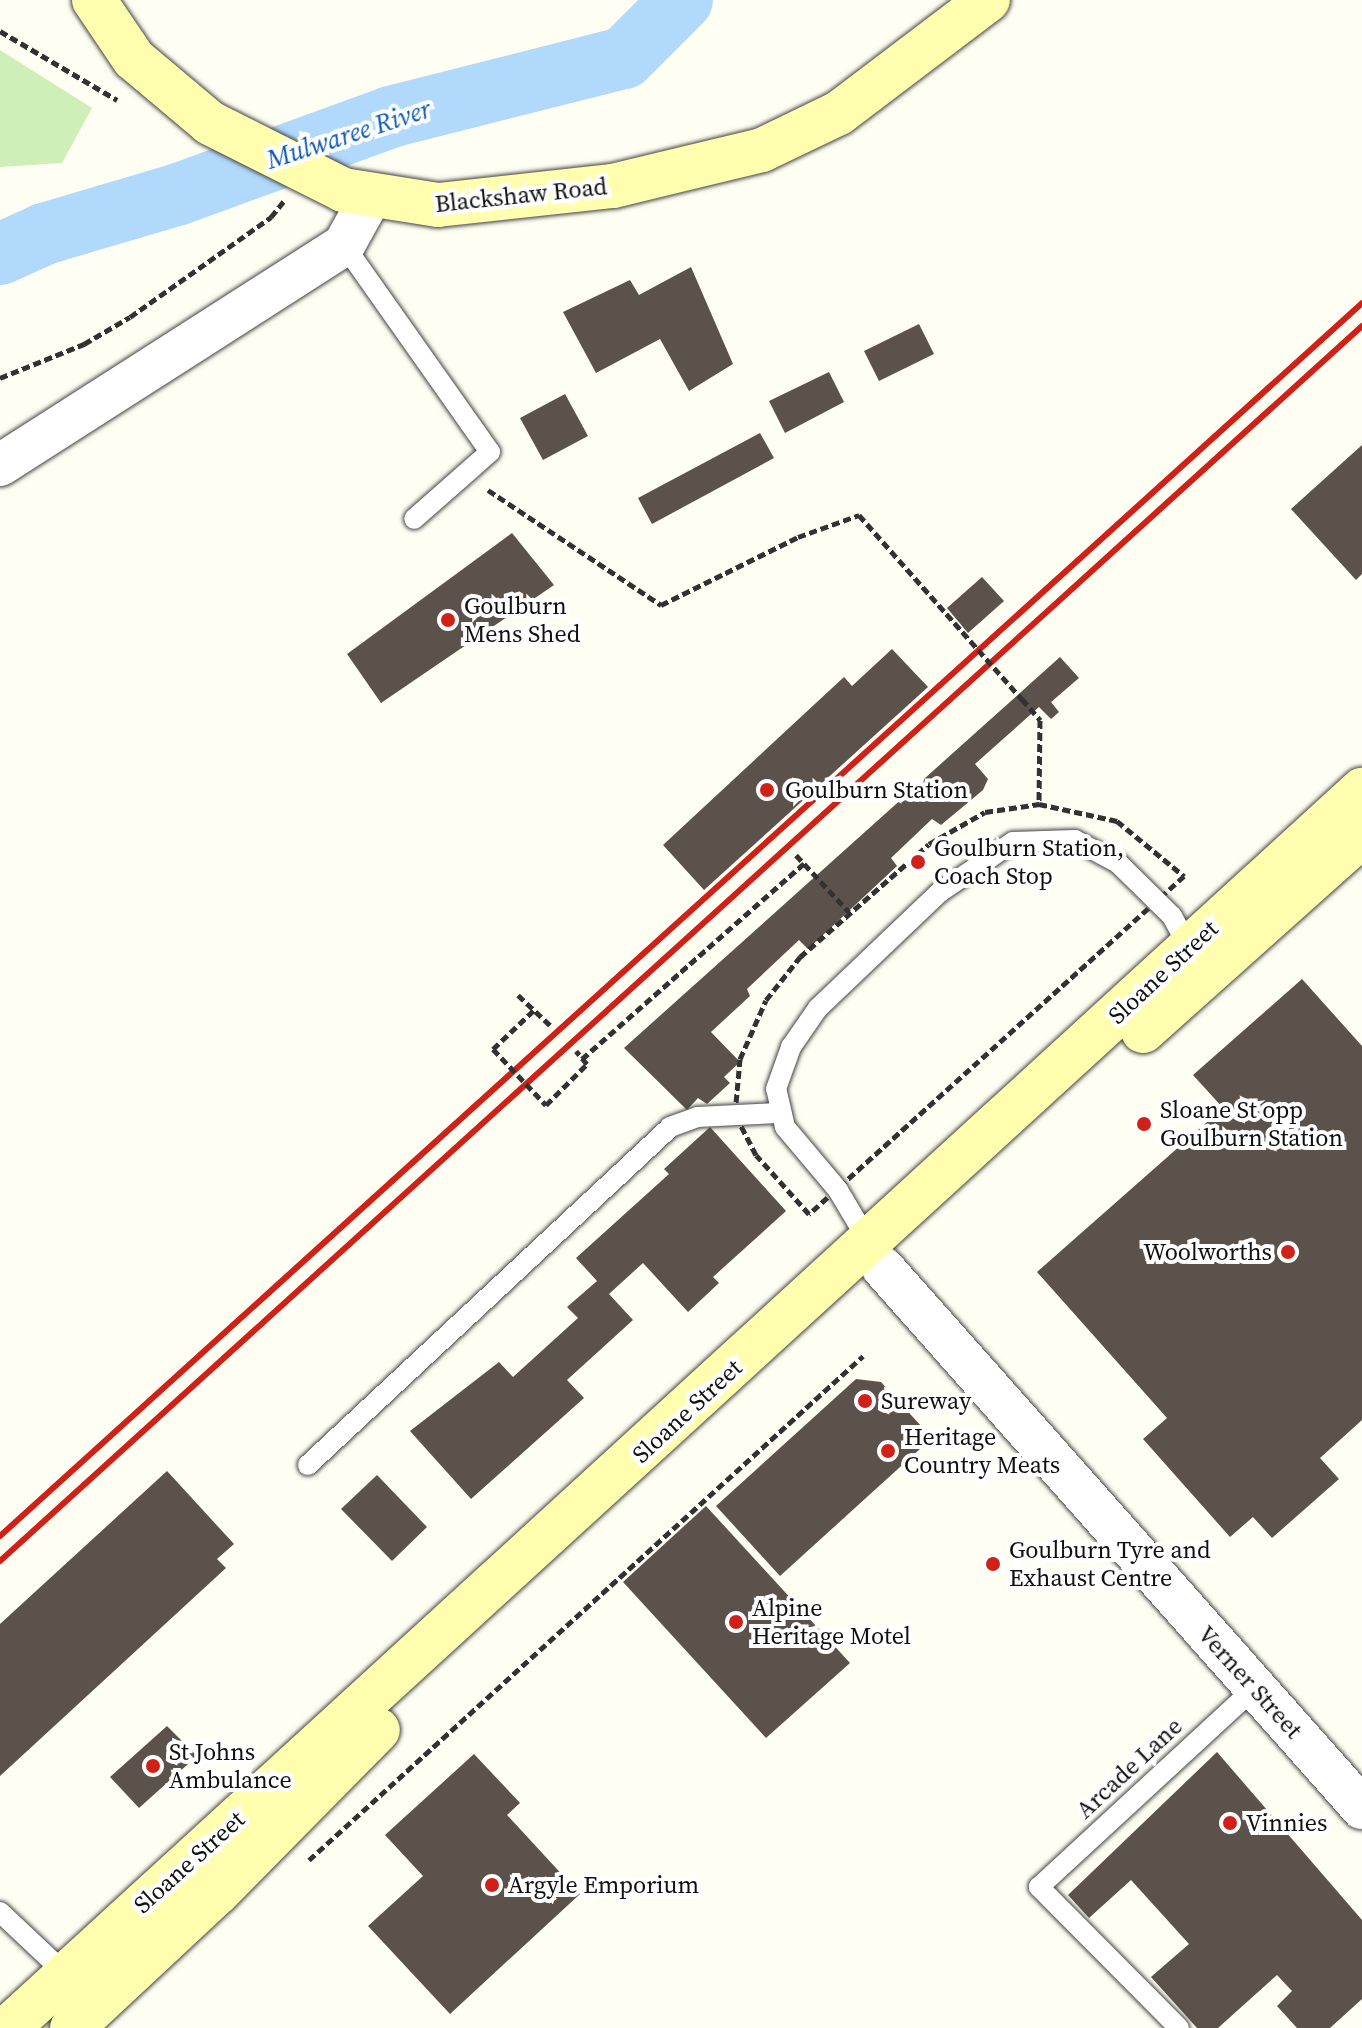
<!DOCTYPE html>
<html>
<head>
<meta charset="utf-8">
<style>
  body { margin:0 }
  #map { position:relative; width:1362px; height:2028px; overflow:hidden; background:#fffef3; font-family:"Source Serif 4",serif }
  div>[style] { position:absolute }
  [style*='--x'] { left:calc(var(--x)*1px); top:calc(var(--y)*1px); width:calc(var(--w)*1px); rotate:calc(var(--a)*1deg) }
  .green>* { inset:0; background:#ceefb7 }
  .river>* { height:62px; margin:-31px; padding:0 31px; transform-origin:31px; border-radius:31px; background:#b1d9fc }
  .building>* { inset:0; background:#5a524b }
  .path>* { height:5px; margin-top:-2.5px; transform-origin:0; background:repeating-linear-gradient(90deg,#323232 0 8px,transparent 0 12px) }
  .roads { filter:drop-shadow(0 0 2px #434343) drop-shadow(0 0 2px #434343) }
  .lane>* { height:20px; margin:-10px; padding:0 10px; transform-origin:10px; border-radius:10px; background:#fff }
  .street>* { height:42px; margin:-21px; padding:0 21px; transform-origin:21px; border-radius:21px; background:#fff }
  .secondary>* { height:44px; margin:-22px; padding:0 22px; transform-origin:22px; border-radius:22px; background:#fffeae }
  .rail>* { height:6px; margin:-3px; padding:0 3px; transform-origin:3px; border-radius:3px; background:#d02118 }
  .path-bridge>* { height:5px; margin-top:-2.5px; transform-origin:0; background:repeating-linear-gradient(90deg,#323232 0 8px,transparent 0 12px) }
  .dots>* { width:22px; height:22px; translate:-50% -50%; box-sizing:border-box; border:4px solid #fff; border-radius:50% }
  span { translate:-50% -50%; white-space:nowrap; text-align:center; line-height:1.15; -webkit-text-stroke:8px #fff; paint-order:stroke }
  .street-label { font-size:24px; color:#101010 }
  .poi-label { font-size:24px; color:#101010 }
  .left { translate:0 -50%; text-align:left }
  .right { translate:-100% -50%; text-align:right }
  .water-label { font-size:26px; color:#0a58b1; font-style:italic }
</style>
</head>
<body>
<div id="map">
  <div class="green">
    <div style="clip-path:polygon(0 50px,92px 108px,62px 163px,0 167px)"></div>
  </div>
  <div class="river">
    <div style="--x:0;--y:254;--w:48;--a:-24.4"></div>
    <div style="--x:44;--y:234;--w:141;--a:-16.5"></div>
    <div style="--x:179;--y:194;--w:225;--a:-20"></div>
    <div style="--x:390;--y:117;--w:241;--a:-14.2"></div>
    <div style="--x:624;--y:58;--w:82;--a:-45"></div>
  </div>
  <div class="building">
    <div style="clip-path:polygon(691px 267px,733px 364px,689px 391px,660px 339px,596px 373px,563px 312px,630px 280px,639px 295px)"></div>
    <div style="clip-path:polygon(919px 324px,934px 354px,879px 381px,864px 351px)"></div>
    <div style="clip-path:polygon(829px 372px,844px 402px,785px 433px,769px 401px)"></div>
    <div style="clip-path:polygon(565px 394px,588px 436px,543px 460px,520px 418px)"></div>
    <div style="clip-path:polygon(760px 433px,774px 458px,652px 524px,638px 498px)"></div>
    <div style="clip-path:polygon(1362px 445px,1362px 574px,1356px 580px,1291px 509px)"></div>
    <div style="clip-path:polygon(512px 533px,554px 585px,381px 703px,347px 654px)"></div>
    <div style="clip-path:polygon(982px 577px,1004px 601px,968px 633px,947px 608px)"></div>
    <div style="clip-path:polygon(892px 649px,928px 687px,704px 890px,663px 845px,844px 677px,852px 686px)"></div>
    <div style="clip-path:polygon(1060px 657px,1079px 678px,1051px 702px,1059px 712px,1051px 719px,1039px 707px,975px 764px,988px 779px,983px 790px,941px 825px,932px 819px,891px 858px,897px 866px,808px 949px,799px 940px,747px 989px,750px 996px,711px 1032px,740px 1062px,724px 1077px,730px 1083px,707px 1104px,698px 1098px,687px 1110px,624px 1048px)"></div>
    <div style="clip-path:polygon(1302px 979px,1362px 1046px,1362px 1420px,1320px 1458px,1339px 1479px,1272px 1538px,1253px 1517px,1230px 1537px,1143px 1439px,1167px 1418px,1037px 1272px,1223px 1108px,1193px 1075px)"></div>
    <div style="clip-path:polygon(710px 1127px,786px 1211px,713px 1277px,719px 1283px,688px 1312px,643px 1263px,609px 1294px,633px 1320px,567px 1380px,584px 1398px,471px 1499px,410px 1431px,499px 1362px,513px 1377px,578px 1318px,567px 1307px,597px 1281px,576px 1258px,669px 1174px,664px 1169px)"></div>
    <div style="clip-path:polygon(856px 1379px,881px 1382px,932px 1438px,780px 1576px,716px 1506px)"></div>
    <div style="clip-path:polygon(167px 1471px,234px 1544px,217px 1559px,226px 1568px,0 1776px,0 1624px)"></div>
    <div style="clip-path:polygon(377px 1475px,427px 1527px,392px 1561px,341px 1509px)"></div>
    <div style="clip-path:polygon(706px 1506px,850px 1663px,766px 1738px,623px 1582px)"></div>
    <div style="clip-path:polygon(167px 1726px,197px 1756px,139px 1808px,110px 1777px)"></div>
    <div style="clip-path:polygon(1217px 1752px,1362px 1920px,1362px 1999px,1330px 2028px,1297px 2028px,1277px 2006px,1292px 1991px,1277px 1975px,1218px 2028px,1197px 2028px,1151px 1977px,1189px 1944px,1131px 1880px,1089px 1918px,1068px 1895px)"></div>
    <div style="clip-path:polygon(474px 1754px,520px 1803px,507px 1815px,580px 1894px,450px 2014px,368px 1926px,423px 1876px,385px 1835px)"></div>
  </div>
  <div class="path">
    <div style="--x:0;--y:31;--w:136;--a:30.5"></div>
    <div style="--x:0;--y:378;--w:91;--a:-22"></div>
    <div style="--x:84;--y:344;--w:53;--a:-30.4"></div>
    <div style="--x:130;--y:317;--w:173;--a:-35.3"></div>
    <div style="--x:271;--y:217;--w:21;--a:-51"></div>
    <div style="--x:488;--y:490;--w:208;--a:33.6"></div>
    <div style="--x:661;--y:605;--w:153;--a:-26.4"></div>
    <div style="--x:798;--y:537;--w:65;--a:-19.8"></div>
    <div style="--x:1022;--y:699;--w:28;--a:49"></div>
    <div style="--x:1040;--y:720;--w:84;--a:90.7"></div>
    <div style="--x:1039;--y:804;--w:80;--a:12.3"></div>
    <div style="--x:1117;--y:821;--w:87;--a:39.4"></div>
    <div style="--x:1184;--y:876;--w:505;--a:137.97"></div>
    <div style="--x:809;--y:1214;--w:79;--a:-131.9"></div>
    <div style="--x:756;--y:1155;--w:46;--a:-117.1"></div>
    <div style="--x:735;--y:1114;--w:55;--a:-84.8"></div>
    <div style="--x:740;--y:1059;--w:64;--a:-66.2"></div>
    <div style="--x:766;--y:1000;--w:55;--a:-51.7"></div>
    <div style="--x:800;--y:957;--w:171;--a:-41.2"></div>
    <div style="--x:929;--y:844;--w:64;--a:-29.7"></div>
    <div style="--x:985;--y:812;--w:55;--a:-8.4"></div>
    <div style="--x:796;--y:855;--w:78;--a:47.1"></div>
    <div style="--x:518;--y:995;--w:45;--a:43.2"></div>
    <div style="--x:493;--y:1049;--w:57;--a:-43.6"></div>
    <div style="--x:582;--y:1059;--w:296;--a:-41.4"></div>
    <div style="--x:546;--y:1105;--w:58;--a:-45"></div>
    <div style="--x:587;--y:1064;--w:17;--a:-130"></div>
    <div style="--x:309;--y:1860;--w:749;--a:-42.29"></div>
  </div>
  <div class="roads">
    <div class="lane">
      <div style="--x:344;--y:245;--w:253;--a:54.8"></div>
      <div style="--x:490;--y:452;--w:101;--a:138.6"></div>
      <div style="--x:870;--y:1244;--w:63;--a:-120.7"></div>
      <div style="--x:838;--y:1190;--w:82;--a:-130.1"></div>
      <div style="--x:785;--y:1127;--w:39;--a:-103"></div>
      <div style="--x:776;--y:1089;--w:45;--a:-70.3"></div>
      <div style="--x:791;--y:1047;--w:47;--a:-55.3"></div>
      <div style="--x:818;--y:1008;--w:168;--a:-43.6"></div>
      <div style="--x:940;--y:892;--w:88;--a:-34.4"></div>
      <div style="--x:1013;--y:842;--w:62;--a:-1.8"></div>
      <div style="--x:1075;--y:840;--w:49;--a:28.1"></div>
      <div style="--x:1118;--y:863;--w:76;--a:44.5"></div>
      <div style="--x:1172;--y:916;--w:38;--a:62"></div>
      <div style="--x:308;--y:1465;--w:495;--a:-43"></div>
      <div style="--x:670;--y:1127;--w:29;--a:-20"></div>
      <div style="--x:697;--y:1117;--w:81;--a:-2.8"></div>
      <div style="--x:0;--y:1912;--w:70;--a:43.3"></div>
      <div style="--x:51;--y:1960;--w:26;--a:67"></div>
      <div style="--x:1179;--y:2028;--w:199;--a:-134.8"></div>
      <div style="--x:1039;--y:1887;--w:294;--a:-42.7"></div>
    </div>
    <div class="street">
      <div style="--x:0;--y:465;--w:408;--a:-32.6"></div>
      <div style="--x:344;--y:245;--w:54;--a:-61"></div>
      <div style="--x:883;--y:1268;--w:722;--a:48.43"></div>
    </div>
    <div class="secondary">
      <div style="--x:94;--y:0;--w:71;--a:55.9"></div>
      <div style="--x:134;--y:59;--w:99;--a:40.1"></div>
      <div style="--x:210;--y:123;--w:149;--a:26.7"></div>
      <div style="--x:343;--y:190;--w:96;--a:9"></div>
      <div style="--x:438;--y:205;--w:176;--a:-6.2"></div>
      <div style="--x:613;--y:186;--w:153;--a:-13.6"></div>
      <div style="--x:762;--y:150;--w:85;--a:-25.7"></div>
      <div style="--x:839;--y:113;--w:187;--a:-37.2"></div>
      <div style="--x:1143;--y:1031;--w:294;--a:-41.8"></div>
      <div style="--x:8;--y:2028;--w:1835;--a:-42.44"></div>
      <div style="--x:72;--y:2028;--w:198;--a:-43"></div>
      <div style="--x:217;--y:1893;--w:229;--a:-45.4"></div>
    </div>
  </div>
  <div class="rail">
    <div style="--x:0;--y:1536;--w:1837;--a:-42.15"></div>
    <div style="--x:0;--y:1561;--w:1839;--a:-42.2"></div>
  </div>
  <div class="path-bridge">
    <div style="--x:859;--y:515;--w:246;--a:48.5"></div>
    <div style="--x:493;--y:1049;--w:77;--a:46.6"></div>
  </div>
  <div class="dots">
    <div style="left:448px;top:620px;background:#d02118"></div>
    <div style="left:767px;top:790px;background:#d02118"></div>
    <div style="left:918px;top:862px;background:#d02118"></div>
    <div style="left:1144px;top:1124px;background:#d02118"></div>
    <div style="left:1288px;top:1252px;background:#d02118"></div>
    <div style="left:865px;top:1401px;background:#d02118"></div>
    <div style="left:888px;top:1451px;background:#d02118"></div>
    <div style="left:993px;top:1564px;background:#d02118"></div>
    <div style="left:736px;top:1622px;background:#d02118"></div>
    <div style="left:153px;top:1766px;background:#d02118"></div>
    <div style="left:1230px;top:1823px;background:#d02118"></div>
    <div style="left:492px;top:1885px;background:#d02118"></div>
  </div>
  <div class="street-label">
    <span style="left:521px;top:195px;rotate:-6deg">Blackshaw Road</span>
    <span style="left:1163px;top:972px;rotate:-43deg">Sloane Street</span>
    <span style="left:687px;top:1411px;rotate:-43deg">Sloane Street</span>
    <span style="left:1250px;top:1682px;rotate:48deg">Verner Street</span>
    <span style="left:1129px;top:1768px;rotate:-43deg">Arcade Lane</span>
    <span style="left:189px;top:1862px;rotate:-42deg">Sloane Street</span>
  </div>
  <div class="poi-label">
    <span class="left" style="left:464px;top:620px">Goulburn<br>Mens Shed</span>
    <span class="left" style="left:785px;top:790px">Goulburn Station</span>
    <span class="left" style="left:934px;top:862px">Goulburn Station,<br>Coach Stop</span>
    <span class="left" style="left:1160px;top:1124px">Sloane St opp<br>Goulburn Station</span>
    <span class="right" style="left:1272px;top:1252px">Woolworths</span>
    <span class="left" style="left:881px;top:1401px">Sureway</span>
    <span class="left" style="left:904px;top:1451px">Heritage<br>Country Meats</span>
    <span class="left" style="left:1009px;top:1564px">Goulburn Tyre and<br>Exhaust Centre</span>
    <span class="left" style="left:752px;top:1622px">Alpine<br>Heritage Motel</span>
    <span class="left" style="left:169px;top:1766px">St Johns<br>Ambulance</span>
    <span class="left" style="left:1246px;top:1823px">Vinnies</span>
    <span class="left" style="left:508px;top:1885px">Argyle Emporium</span>
  </div>
  <div class="water-label">
    <span style="left:349px;top:135px;rotate:-18deg">Mulwaree River</span>
  </div>
</div>
</body>
</html>
